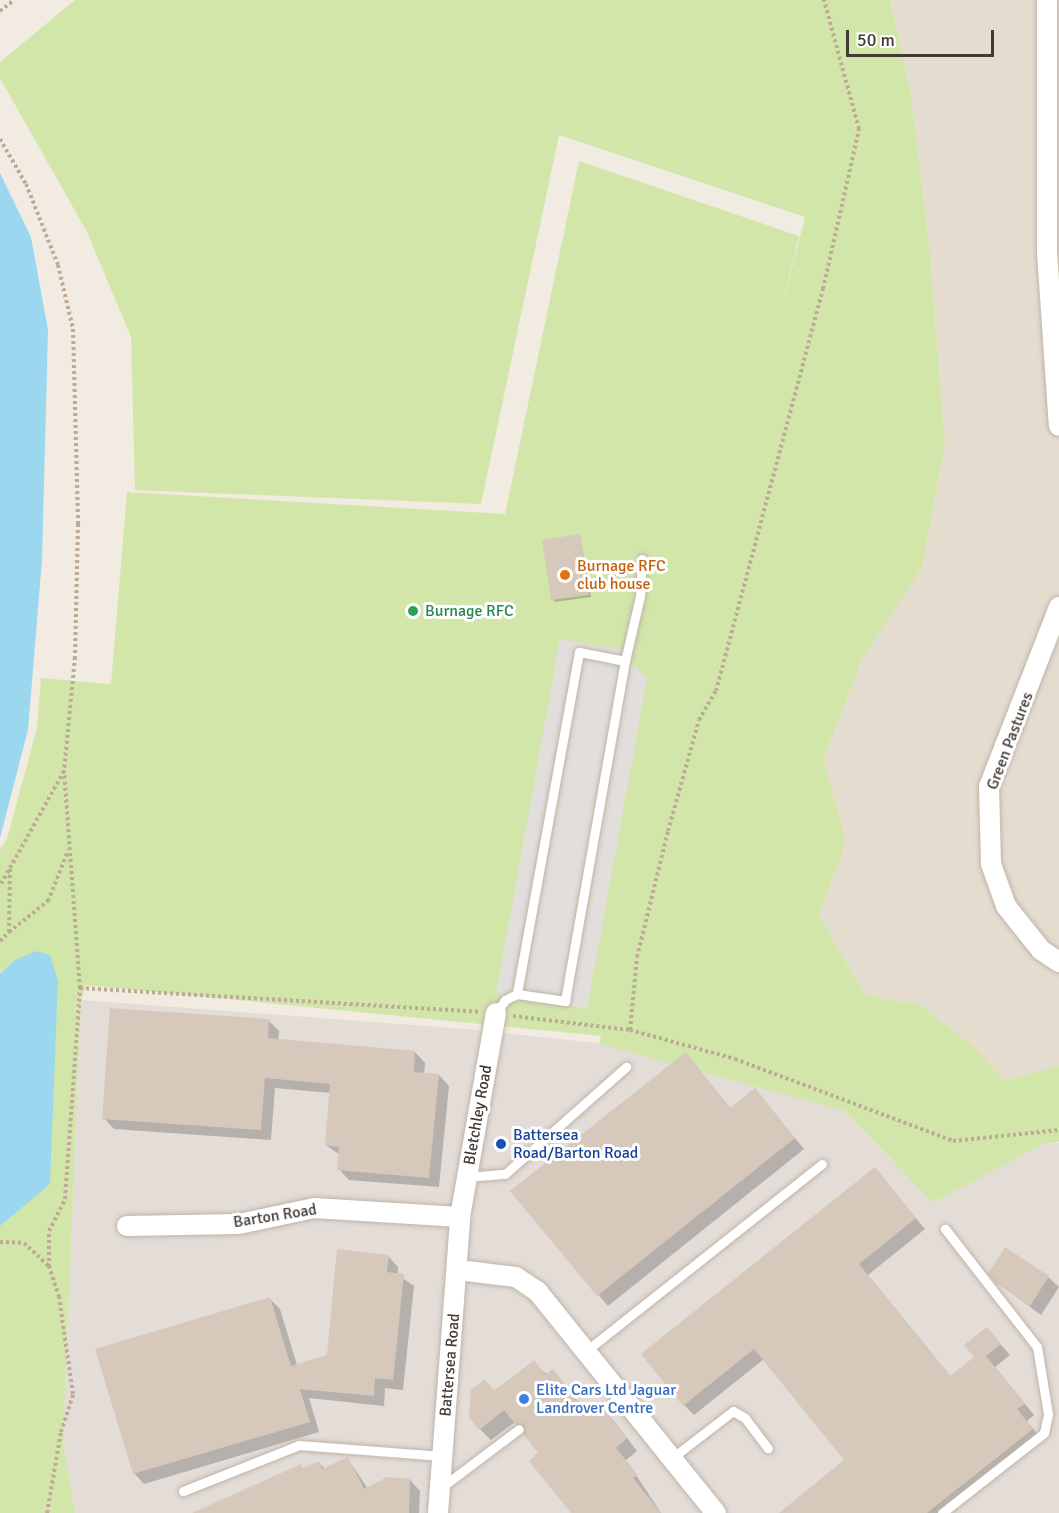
<!DOCTYPE html>
<html>
<head>
<meta charset="utf-8">
<style>
  body { margin:0 }
  #map { position:relative; width:1059px; height:1513px; overflow:hidden; background:#f1ebe2; font-family:Signika,sans-serif }
  div>[style] { position:absolute }
  [style*='--x'] { left:calc(var(--x)*1px); top:calc(var(--y)*1px); width:calc(var(--w)*1px); rotate:calc(var(--a)*1deg) }
  .residential>* { inset:0; background:#e5dcd0 }
  .industrial>* { inset:0; background:#e3dcd7 }
  .green>* { inset:0; background:#d2e6aa }
  .parking>* { inset:0; background:#e1dedb }
  .water>* { inset:0; background:#9cd7f0 }
  .shadow>* { inset:0; background:#0003 }
  .building>* { inset:0; background:#d6c8ba }
  .path>* { height:4px; margin-top:-2px; transform-origin:0; background:repeating-linear-gradient(90deg,#beab96 0 3px,transparent 0 6px) }
  .roads { filter:drop-shadow(0 0 2px #bfb4a8) drop-shadow(0 0 2px #bfb4a8) }
  .service>* { height:9px; margin:-4.5px; padding:0 4.5px; transform-origin:4.5px; border-radius:4.5px; background:#fff }
  .minor>* { height:20px; margin:-10px; padding:0 10px; transform-origin:10px; border-radius:10px; background:#fff }
  .dots>* { width:16px; height:16px; translate:-50% -50%; box-sizing:border-box; border:3px solid #fff; border-radius:50% }
  span { translate:-50% -50%; white-space:nowrap; text-align:center; line-height:1.15; -webkit-text-stroke:6px #fff; paint-order:stroke }
  .food-label { font-size:16px; color:#c56008 }
  .left { translate:0 -50%; text-align:left }
  .leisure-label { font-size:16px; color:#27864d }
  .street-label { font-size:16px; color:#423a33 }
  .transit-label { font-size:16px; color:#164399 }
  .shop-label { font-size:16px; color:#366cbe }
  .scale { position:absolute; left:846px; top:30px; width:148px; height:27px; box-sizing:border-box; border:3px solid #423a33; border-top:0; padding-left:8px; font-size:18px; line-height:21px; white-space:nowrap; color:#423a33; -webkit-text-stroke:4px #fff; paint-order:stroke }
</style>
</head>
<body>
<div id="map">
  <div class="residential">
    <div style="clip-path:polygon(890px 0,1059px 0,1059px 1066px,1005px 1080px,970px 1043px,918px 1004px,865px 995px,819px 915px,846px 843px,824px 759px,862px 659px,922px 568px,945px 444px,929px 242px,911px 94px)"></div>
  </div>
  <div class="industrial">
    <div style="clip-path:polygon(81px 1000px,466px 1029px,688px 1053px,845px 1111px,933px 1203px,1043px 1144px,1059px 1143px,1059px 1513px,75px 1513px,63px 1441px)"></div>
  </div>
  <div class="green">
    <div style="clip-path:polygon(75px 0,890px 0,911px 94px,929px 242px,945px 444px,922px 568px,862px 659px,824px 759px,846px 843px,819px 915px,865px 995px,918px 1004px,970px 1043px,1005px 1080px,1059px 1066px,1059px 1142px,1043px 1144px,933px 1203px,845px 1111px,599px 1044px,601px 1036px,86px 985px,81px 1000px,63px 1441px,75px 1513px,0 1513px,0 849px,7px 839px,37px 728px,41px 678px,111px 684px,127px 492px,505px 514px,579px 161px,799px 236px,780px 315px,805px 217px,559px 135px,481px 504px,135px 490px,131px 337px,87px 232px,0 78px,0 62px)"></div>
  </div>
  <div class="parking">
    <div style="clip-path:polygon(560px 639px,620px 649px,647px 679px,587px 1009px,496px 994px)"></div>
  </div>
  <div class="water">
    <div style="clip-path:polygon(0 173px,31px 237px,48px 330px,42px 560px,28px 730px,0 838px)"></div>
    <div style="clip-path:polygon(36px 951px,50px 955px,58px 981px,50px 1184px,0 1226px,0 974px,15px 960px)"></div>
  </div>
  <div class="shadow">
    <div style="clip-path:polygon(580px 536px,591px 597px,555px 602px,552px 599px)"></div>
    <div style="clip-path:polygon(269px 1021px,279px 1031px,278px 1041px,415px 1052px,425px 1063px,424px 1074px,439px 1075px,449px 1086px,439px 1187px,349px 1180px,339px 1169px,340px 1155px,326px 1145px,331px 1093px,275px 1088px,271px 1140px,114px 1129px,104px 1118px)"></div>
    <div style="clip-path:polygon(686px 1054px,731px 1109px,755px 1090px,804px 1149px,608px 1306px,513px 1192px)"></div>
    <div style="clip-path:polygon(875px 1169px,925px 1229px,868px 1275px,951px 1377px,976px 1357px,987px 1329px,1010px 1355px,995px 1367px,1034px 1415px,1027px 1421px,1042px 1440px,950px 1513px,781px 1513px,846px 1461px,764px 1359px,694px 1415px,684px 1405px)"></div>
    <div style="clip-path:polygon(388px 1256px,398px 1267px,398px 1275px,414px 1286px,403px 1390px,385px 1388px,384px 1406px,309px 1398px,319px 1432px,144px 1484px,134px 1473px,270px 1299px,280px 1309px,297px 1365px,328px 1356px)"></div>
    <div style="clip-path:polygon(1048px 1277px,1059px 1287px,1041px 1315px,997px 1282px)"></div>
    <div style="clip-path:polygon(533px 1362px,547px 1375px,553px 1371px,591px 1417px,602px 1409px,613px 1420px,637px 1451px,626px 1460px,661px 1513px,573px 1513px,540px 1453px,515px 1422px,491px 1440px,480px 1429px,485px 1381px,495px 1392px)"></div>
    <div style="clip-path:polygon(348px 1459px,368px 1489px,410px 1480px,420px 1491px,419px 1513px,204px 1513px,319px 1463px,325px 1469px)"></div>
  </div>
  <div class="building">
    <div style="clip-path:polygon(580px 534px,589px 595px,551px 600px,542px 540px)"></div>
    <div style="clip-path:polygon(110px 1008px,269px 1019px,268px 1038px,415px 1051px,414px 1072px,439px 1074px,429px 1178px,337px 1170px,339px 1147px,325px 1145px,330px 1084px,265px 1078px,261px 1130px,102px 1119px)"></div>
    <div style="clip-path:polygon(686px 1052px,730px 1108px,755px 1088px,795px 1138px,597px 1296px,510px 1191px)"></div>
    <div style="clip-path:polygon(875px 1167px,916px 1218px,859px 1264px,950px 1376px,974px 1357px,964px 1345px,987px 1327px,1001px 1344px,986px 1356px,1025px 1404px,1017px 1409px,1033px 1429px,927px 1513px,779px 1513px,844px 1460px,754px 1349px,683px 1406px,641px 1354px)"></div>
    <div style="clip-path:polygon(1005px 1247px,1049px 1276px,1030px 1306px,996px 1283px,988px 1274px)"></div>
    <div style="clip-path:polygon(337px 1249px,389px 1255px,387px 1272px,404px 1274px,393px 1380px,375px 1378px,374px 1396px,300px 1389px,310px 1422px,133px 1474px,95px 1349px,270px 1297px,291px 1366px,327px 1355px)"></div>
    <div style="clip-path:polygon(534px 1360px,545px 1375px,553px 1369px,590px 1416px,602px 1407px,627px 1438px,616px 1448px,638px 1475px,633px 1478px,661px 1513px,571px 1513px,529px 1461px,538px 1453px,523px 1434px,524px 1425px,515px 1424px,504px 1410px,479px 1430px,469px 1417px,471px 1390px,485px 1379px,494px 1391px)"></div>
    <div style="clip-path:polygon(348px 1457px,364px 1489px,387px 1477px,410px 1479px,409px 1513px,192px 1513px,301px 1464px,303px 1468px,319px 1461px,322px 1469px)"></div>
  </div>
  <div class="path">
    <div style="--x:0;--y:11;--w:18;--a:-38"></div>
    <div style="--x:0;--y:139;--w:52;--a:60"></div>
    <div style="--x:26;--y:184;--w:87;--a:68.4"></div>
    <div style="--x:58;--y:265;--w:66;--a:76.8"></div>
    <div style="--x:73;--y:329;--w:195;--a:88.5"></div>
    <div style="--x:78;--y:524;--w:133;--a:91.3"></div>
    <div style="--x:75;--y:657;--w:115;--a:95.5"></div>
    <div style="--x:64;--y:771;--w:132;--a:119.1"></div>
    <div style="--x:9;--y:932;--w:50;--a:-38.5"></div>
    <div style="--x:48;--y:901;--w:54;--a:-68.2"></div>
    <div style="--x:0;--y:941;--w:13;--a:-45"></div>
    <div style="--x:9;--y:932;--w:63;--a:-89.1"></div>
    <div style="--x:80;--y:988;--w:400;--a:3.4"></div>
    <div style="--x:513;--y:1016;--w:118;--a:6.8"></div>
    <div style="--x:630;--y:1030;--w:109;--a:15.4"></div>
    <div style="--x:735;--y:1059;--w:233;--a:20.6"></div>
    <div style="--x:953;--y:1141;--w:107;--a:-5.9"></div>
    <div style="--x:630;--y:1030;--w:73;--a:-84.5"></div>
    <div style="--x:637;--y:957;--w:130;--a:-76.2"></div>
    <div style="--x:668;--y:831;--w:115;--a:-74.4"></div>
    <div style="--x:699;--y:720;--w:34;--a:-60"></div>
    <div style="--x:716;--y:691;--w:416;--a:-75.1"></div>
    <div style="--x:823;--y:289;--w:164;--a:-77.3"></div>
    <div style="--x:859;--y:129;--w:134;--a:-105.2"></div>
    <div style="--x:0;--y:1242;--w:24;--a:2"></div>
    <div style="--x:24;--y:1243;--w:34;--a:43"></div>
    <div style="--x:47;--y:1513;--w:82;--a:-80.2"></div>
    <div style="--x:61;--y:1432;--w:40;--a:-72"></div>
    <div style="--x:73;--y:1394;--w:98;--a:-98.2"></div>
    <div style="--x:59;--y:1297;--w:32;--a:-108"></div>
    <div style="--x:49;--y:1267;--w:36;--a:-90"></div>
    <div style="--x:49;--y:1231;--w:36;--a:-63"></div>
    <div style="--x:65;--y:1199;--w:212;--a:-85.9"></div>
    <div style="--x:80;--y:988;--w:218;--a:-94.2"></div>
  </div>
  <div class="roads">
    <div class="service">
      <div style="--x:625;--y:661;--w:67;--a:-77"></div>
      <div style="--x:640;--y:596;--w:37;--a:-87"></div>
      <div style="--x:496;--y:1013;--w:16;--a:-55"></div>
      <div style="--x:505;--y:1000;--w:13;--a:-27"></div>
      <div style="--x:517;--y:994;--w:49;--a:8.3"></div>
      <div style="--x:565;--y:1001;--w:345;--a:-80"></div>
      <div style="--x:625;--y:661;--w:47;--a:-168.9"></div>
      <div style="--x:579;--y:652;--w:348;--a:100.3"></div>
      <div style="--x:467;--y:1177;--w:38;--a:-5"></div>
      <div style="--x:505;--y:1174;--w:162;--a:-41.5"></div>
      <div style="--x:586;--y:1351;--w:301;--a:-38.4"></div>
      <div style="--x:672;--y:1458;--w:77;--a:-37.6"></div>
      <div style="--x:733;--y:1411;--w:14;--a:30"></div>
      <div style="--x:745;--y:1418;--w:38;--a:53"></div>
      <div style="--x:442;--y:1487;--w:96;--a:-37"></div>
      <div style="--x:183;--y:1491;--w:125;--a:-21.6"></div>
      <div style="--x:299;--y:1445;--w:144;--a:4.4"></div>
      <div style="--x:942;--y:1513;--w:130;--a:-38.1"></div>
      <div style="--x:1044;--y:1433;--w:19;--a:-78"></div>
      <div style="--x:1048;--y:1414;--w:68;--a:-99.3"></div>
      <div style="--x:1037;--y:1347;--w:150;--a:-127.9"></div>
    </div>
    <div class="minor">
      <div style="--x:1047;--y:0;--w:252;--a:90"></div>
      <div style="--x:1047;--y:252;--w:174;--a:86.1"></div>
      <div style="--x:1059;--y:607;--w:193;--a:111.3"></div>
      <div style="--x:989;--y:787;--w:77;--a:88.5"></div>
      <div style="--x:991;--y:864;--w:45;--a:70.3"></div>
      <div style="--x:1006;--y:906;--w:56;--a:51.5"></div>
      <div style="--x:1041;--y:950;--w:22;--a:34"></div>
      <div style="--x:127;--y:1226;--w:112;--a:-1"></div>
      <div style="--x:239;--y:1224;--w:77;--a:-12"></div>
      <div style="--x:314;--y:1208;--w:146;--a:3.5"></div>
      <div style="--x:458;--y:1270;--w:58;--a:6.9"></div>
      <div style="--x:516;--y:1277;--w:27;--a:34"></div>
      <div style="--x:538;--y:1292;--w:284;--a:51.2"></div>
      <div style="--x:438;--y:1513;--w:297;--a:-85.7"></div>
      <div style="--x:460;--y:1217;--w:207;--a:-80"></div>
    </div>
  </div>
  <div class="dots">
    <div style="left:565px;top:575px;background:#e8710a"></div>
    <div style="left:413px;top:611px;background:#2e9e5b"></div>
    <div style="left:501px;top:1144px;background:#1a4fb4"></div>
    <div style="left:524px;top:1399px;background:#3f7fe0"></div>
  </div>
  <div class="food-label">
    <span class="left" style="left:577px;top:575px">Burnage RFC<br>club house</span>
  </div>
  <div class="leisure-label">
    <span class="left" style="left:425px;top:611px">Burnage RFC</span>
  </div>
  <div class="street-label">
    <span style="left:1010px;top:741px;rotate:-69deg">Green Pastures</span>
    <span style="left:478px;top:1115px;rotate:-80deg">Bletchley Road</span>
    <span style="left:275px;top:1216px;rotate:-9deg">Barton Road</span>
    <span style="left:450px;top:1365px;rotate:-85deg">Battersea Road</span>
  </div>
  <div class="transit-label">
    <span class="left" style="left:513px;top:1144px">Battersea<br>Road/Barton Road</span>
  </div>
  <div class="shop-label">
    <span class="left" style="left:536px;top:1399px">Elite Cars Ltd Jaguar<br>Landrover Centre</span>
  </div>
  <div class="scale">50 m</div>
</div>
</body>
</html>
